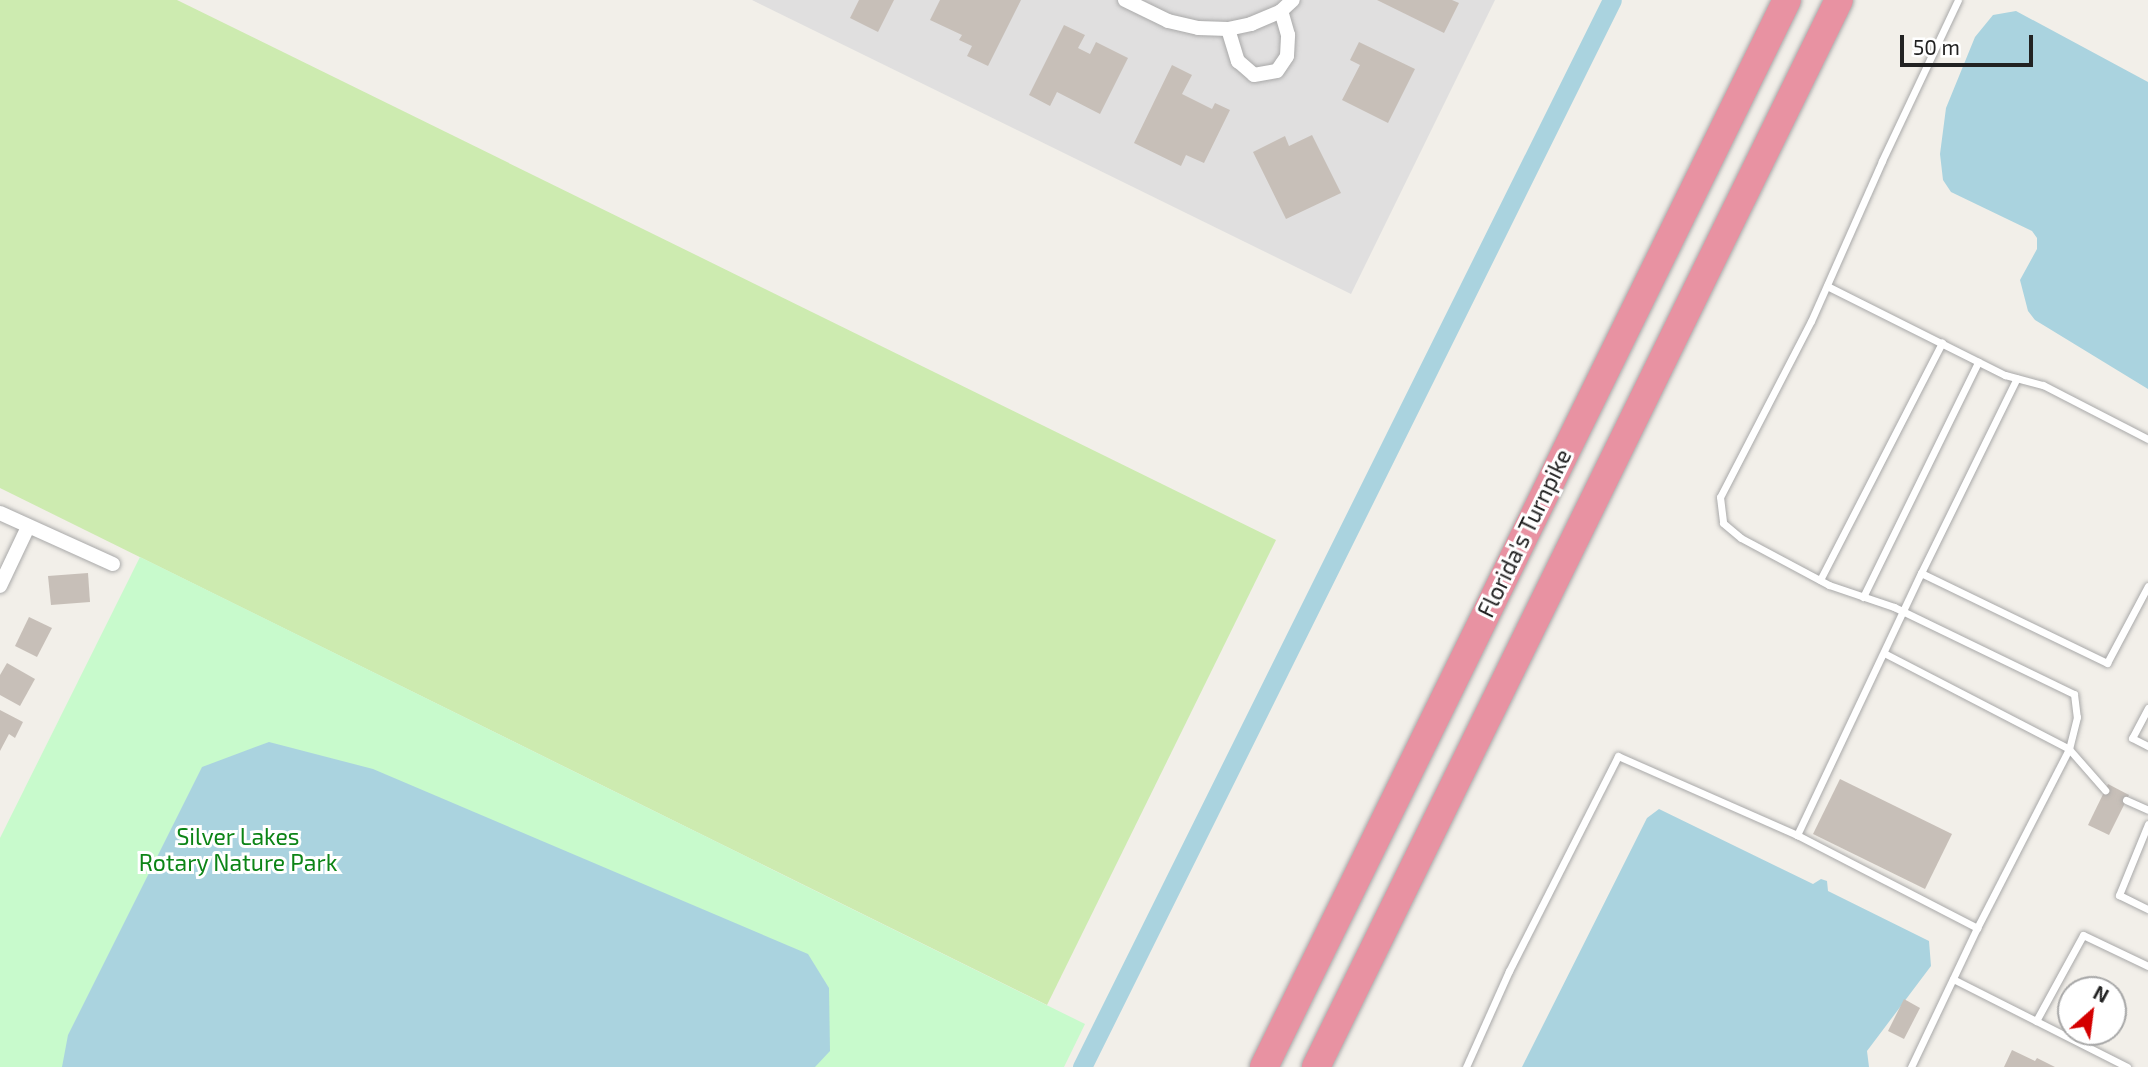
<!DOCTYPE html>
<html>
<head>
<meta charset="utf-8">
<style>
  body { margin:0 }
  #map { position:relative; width:2148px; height:1067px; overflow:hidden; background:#f2efe9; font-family:"Exo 2",sans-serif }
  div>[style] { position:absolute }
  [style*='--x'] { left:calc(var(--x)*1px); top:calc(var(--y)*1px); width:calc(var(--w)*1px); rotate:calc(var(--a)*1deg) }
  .residential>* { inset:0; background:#e0dfdf }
  .grass>* { inset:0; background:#cdebb0 }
  .park>* { inset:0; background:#c8facc }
  .water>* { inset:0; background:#aad3df }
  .canal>* { height:19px; margin:-9.5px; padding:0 9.5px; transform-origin:9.5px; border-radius:9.5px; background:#aad3df }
  .building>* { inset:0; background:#c7bfb8 }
  .roads { filter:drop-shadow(0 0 2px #a9a9a9) drop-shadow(0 0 2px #a9a9a9) }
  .lane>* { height:7px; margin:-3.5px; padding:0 3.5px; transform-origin:3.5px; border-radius:3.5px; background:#fff }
  .street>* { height:14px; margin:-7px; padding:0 7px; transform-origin:7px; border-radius:7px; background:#fff }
  .highway>* { height:28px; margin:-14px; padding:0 14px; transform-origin:14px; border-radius:14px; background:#e892a2 }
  span { translate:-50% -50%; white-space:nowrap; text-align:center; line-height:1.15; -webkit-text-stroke:6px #fff; paint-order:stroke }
  .street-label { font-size:23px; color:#222 }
  .park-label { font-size:23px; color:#0c8416 }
  .north { position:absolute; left:2057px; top:976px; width:70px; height:70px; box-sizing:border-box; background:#fff; border:2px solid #a7a7a7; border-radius:50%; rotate:28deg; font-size:19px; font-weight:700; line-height:28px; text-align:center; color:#222 }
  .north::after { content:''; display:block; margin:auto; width:24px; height:32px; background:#d40000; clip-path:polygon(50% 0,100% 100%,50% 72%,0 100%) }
  .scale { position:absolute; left:1900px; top:35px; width:133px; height:32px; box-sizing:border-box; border:4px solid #222; border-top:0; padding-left:9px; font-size:21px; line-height:24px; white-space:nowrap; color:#222; -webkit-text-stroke:5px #fff; paint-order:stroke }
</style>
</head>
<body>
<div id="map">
  <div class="residential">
    <div style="clip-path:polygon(752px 0,1495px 0,1351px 294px)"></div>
  </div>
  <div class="grass">
    <div style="clip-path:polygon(0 0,177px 0,1276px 540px,1047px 1005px,0 488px)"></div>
  </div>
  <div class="park">
    <div style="clip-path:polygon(140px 557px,1085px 1024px,1064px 1067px,0 1067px,0 838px)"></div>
  </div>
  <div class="water">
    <div style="clip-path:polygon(2016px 11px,2148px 82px,2148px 389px,2035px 320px,2028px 311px,2020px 280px,2037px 249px,2037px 238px,2032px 231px,1951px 192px,1943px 180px,1940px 154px,1946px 108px,1975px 37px,1993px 15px)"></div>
    <div style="clip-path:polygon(269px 742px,373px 769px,808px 954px,829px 988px,830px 1051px,815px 1067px,62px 1067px,68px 1035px,202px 767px)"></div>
    <div style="clip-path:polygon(1659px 809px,1813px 884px,1821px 879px,1827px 881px,1828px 891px,1929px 941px,1931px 966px,1867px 1051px,1869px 1067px,1522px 1067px,1647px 818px)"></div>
  </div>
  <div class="canal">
    <div style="--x:1082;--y:1067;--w:1191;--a:-63.59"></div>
  </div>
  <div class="building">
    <div style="clip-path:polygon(859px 0,894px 0,878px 32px,850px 18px)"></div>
    <div style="clip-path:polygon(940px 0,1021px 0,988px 66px,967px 56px,972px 46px,959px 40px,962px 35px,930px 20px)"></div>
    <div style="clip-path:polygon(1377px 0,1452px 0,1459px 3px,1444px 33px)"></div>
    <div style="clip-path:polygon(1064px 25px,1085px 35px,1078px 48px,1090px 54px,1096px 42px,1128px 58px,1100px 114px,1057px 92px,1050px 106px,1029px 95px)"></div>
    <div style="clip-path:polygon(1359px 42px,1415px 69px,1388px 123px,1342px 100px,1360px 65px,1350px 60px)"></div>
    <div style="clip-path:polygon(1172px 65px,1192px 75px,1182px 94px,1212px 109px,1215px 103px,1230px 110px,1204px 163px,1186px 155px,1181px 166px,1134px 143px)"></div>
    <div style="clip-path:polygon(1312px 135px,1341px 193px,1286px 219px,1253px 152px,1285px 136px,1289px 146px)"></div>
    <div style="clip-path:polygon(88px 573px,90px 602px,51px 605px,48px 576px)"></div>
    <div style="clip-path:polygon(29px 617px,52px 628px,37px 657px,15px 646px)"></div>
    <div style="clip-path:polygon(7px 663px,35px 679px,20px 706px,0 695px,0 675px)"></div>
    <div style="clip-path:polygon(0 710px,23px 722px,15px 738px,9px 734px,0 751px)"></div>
    <div style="clip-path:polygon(1840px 779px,1952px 834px,1925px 889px,1813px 834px)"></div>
    <div style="clip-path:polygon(2108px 784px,2129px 795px,2109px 835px,2088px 825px)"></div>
    <div style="clip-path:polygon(1904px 999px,1920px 1008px,1904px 1039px,1888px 1031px)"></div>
    <div style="clip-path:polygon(2012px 1050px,2035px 1061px,2037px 1058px,2055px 1067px,2004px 1067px)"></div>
  </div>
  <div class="roads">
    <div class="lane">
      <div style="--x:1958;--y:0;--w:178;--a:115.3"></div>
      <div style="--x:1882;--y:161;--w:175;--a:113.9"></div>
      <div style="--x:1811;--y:321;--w:198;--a:117.3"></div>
      <div style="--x:1720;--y:497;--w:26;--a:83"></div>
      <div style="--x:1723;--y:523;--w:23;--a:40"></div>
      <div style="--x:1741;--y:538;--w:100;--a:28.1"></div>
      <div style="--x:1829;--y:585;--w:69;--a:18.7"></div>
      <div style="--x:1894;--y:607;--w:200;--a:25.8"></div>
      <div style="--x:2074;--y:694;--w:23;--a:83"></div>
      <div style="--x:2077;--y:717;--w:33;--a:104"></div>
      <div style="--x:2069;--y:749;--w:55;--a:48.7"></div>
      <div style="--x:1827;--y:286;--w:199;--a:26.6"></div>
      <div style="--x:2005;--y:375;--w:39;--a:15"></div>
      <div style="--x:2043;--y:385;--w:118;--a:27.2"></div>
      <div style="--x:1921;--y:573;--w:217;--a:-63.8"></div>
      <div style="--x:1820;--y:580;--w:267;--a:-62.8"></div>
      <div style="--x:1863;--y:597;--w:262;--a:-63.9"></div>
      <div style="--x:1884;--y:653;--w:208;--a:27.4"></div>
      <div style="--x:2069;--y:749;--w:201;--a:117.2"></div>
      <div style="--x:2148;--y:708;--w:34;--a:118"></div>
      <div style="--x:2132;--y:738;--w:18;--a:27"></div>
      <div style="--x:2126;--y:800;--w:24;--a:24"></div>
      <div style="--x:2148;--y:824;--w:77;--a:112.2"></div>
      <div style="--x:2119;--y:895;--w:32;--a:26"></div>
      <div style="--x:1797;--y:835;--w:290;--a:-64.7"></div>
      <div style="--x:1921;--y:573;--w:207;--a:25.8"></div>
      <div style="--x:2107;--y:663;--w:87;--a:-62"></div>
      <div style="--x:1953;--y:979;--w:195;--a:26.8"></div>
      <div style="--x:2036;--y:1021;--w:98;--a:-61.3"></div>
      <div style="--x:2083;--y:935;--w:72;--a:25.5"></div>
      <div style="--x:1466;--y:1067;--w:105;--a:-65.9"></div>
      <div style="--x:1509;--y:971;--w:241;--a:-63.1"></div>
      <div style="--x:1618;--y:756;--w:196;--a:23.8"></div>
      <div style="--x:1797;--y:835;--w:203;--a:27.3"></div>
      <div style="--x:1977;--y:928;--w:154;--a:115.4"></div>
    </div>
    <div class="street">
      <div style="--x:1125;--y:0;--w:48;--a:26"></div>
      <div style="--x:1168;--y:21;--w:31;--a:13"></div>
      <div style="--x:1198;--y:28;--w:30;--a:2"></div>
      <div style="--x:1228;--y:29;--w:24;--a:-12"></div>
      <div style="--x:1251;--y:24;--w:33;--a:-23"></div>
      <div style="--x:1281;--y:11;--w:16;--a:-43"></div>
      <div style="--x:1228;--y:29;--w:34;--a:73"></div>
      <div style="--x:1238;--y:61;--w:21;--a:41"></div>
      <div style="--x:1254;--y:75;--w:23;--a:-10"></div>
      <div style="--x:1277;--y:71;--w:18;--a:-56"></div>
      <div style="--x:1287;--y:56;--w:21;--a:-87"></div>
      <div style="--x:1288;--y:35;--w:25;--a:-106"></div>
      <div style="--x:0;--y:513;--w:124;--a:24.3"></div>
      <div style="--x:0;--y:586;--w:65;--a:-64.6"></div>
    </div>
    <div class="highway">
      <div style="--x:1264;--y:1067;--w:1188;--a:-63.89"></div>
      <div style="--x:1316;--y:1067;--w:1188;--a:-63.89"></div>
    </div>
  </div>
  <div class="street-label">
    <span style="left:1524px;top:533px;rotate:-64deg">Florida's Turnpike</span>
  </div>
  <div class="park-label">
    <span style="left:238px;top:849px">Silver Lakes<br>Rotary Nature Park</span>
  </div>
  <div class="north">N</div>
  <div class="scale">50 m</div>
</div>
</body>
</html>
